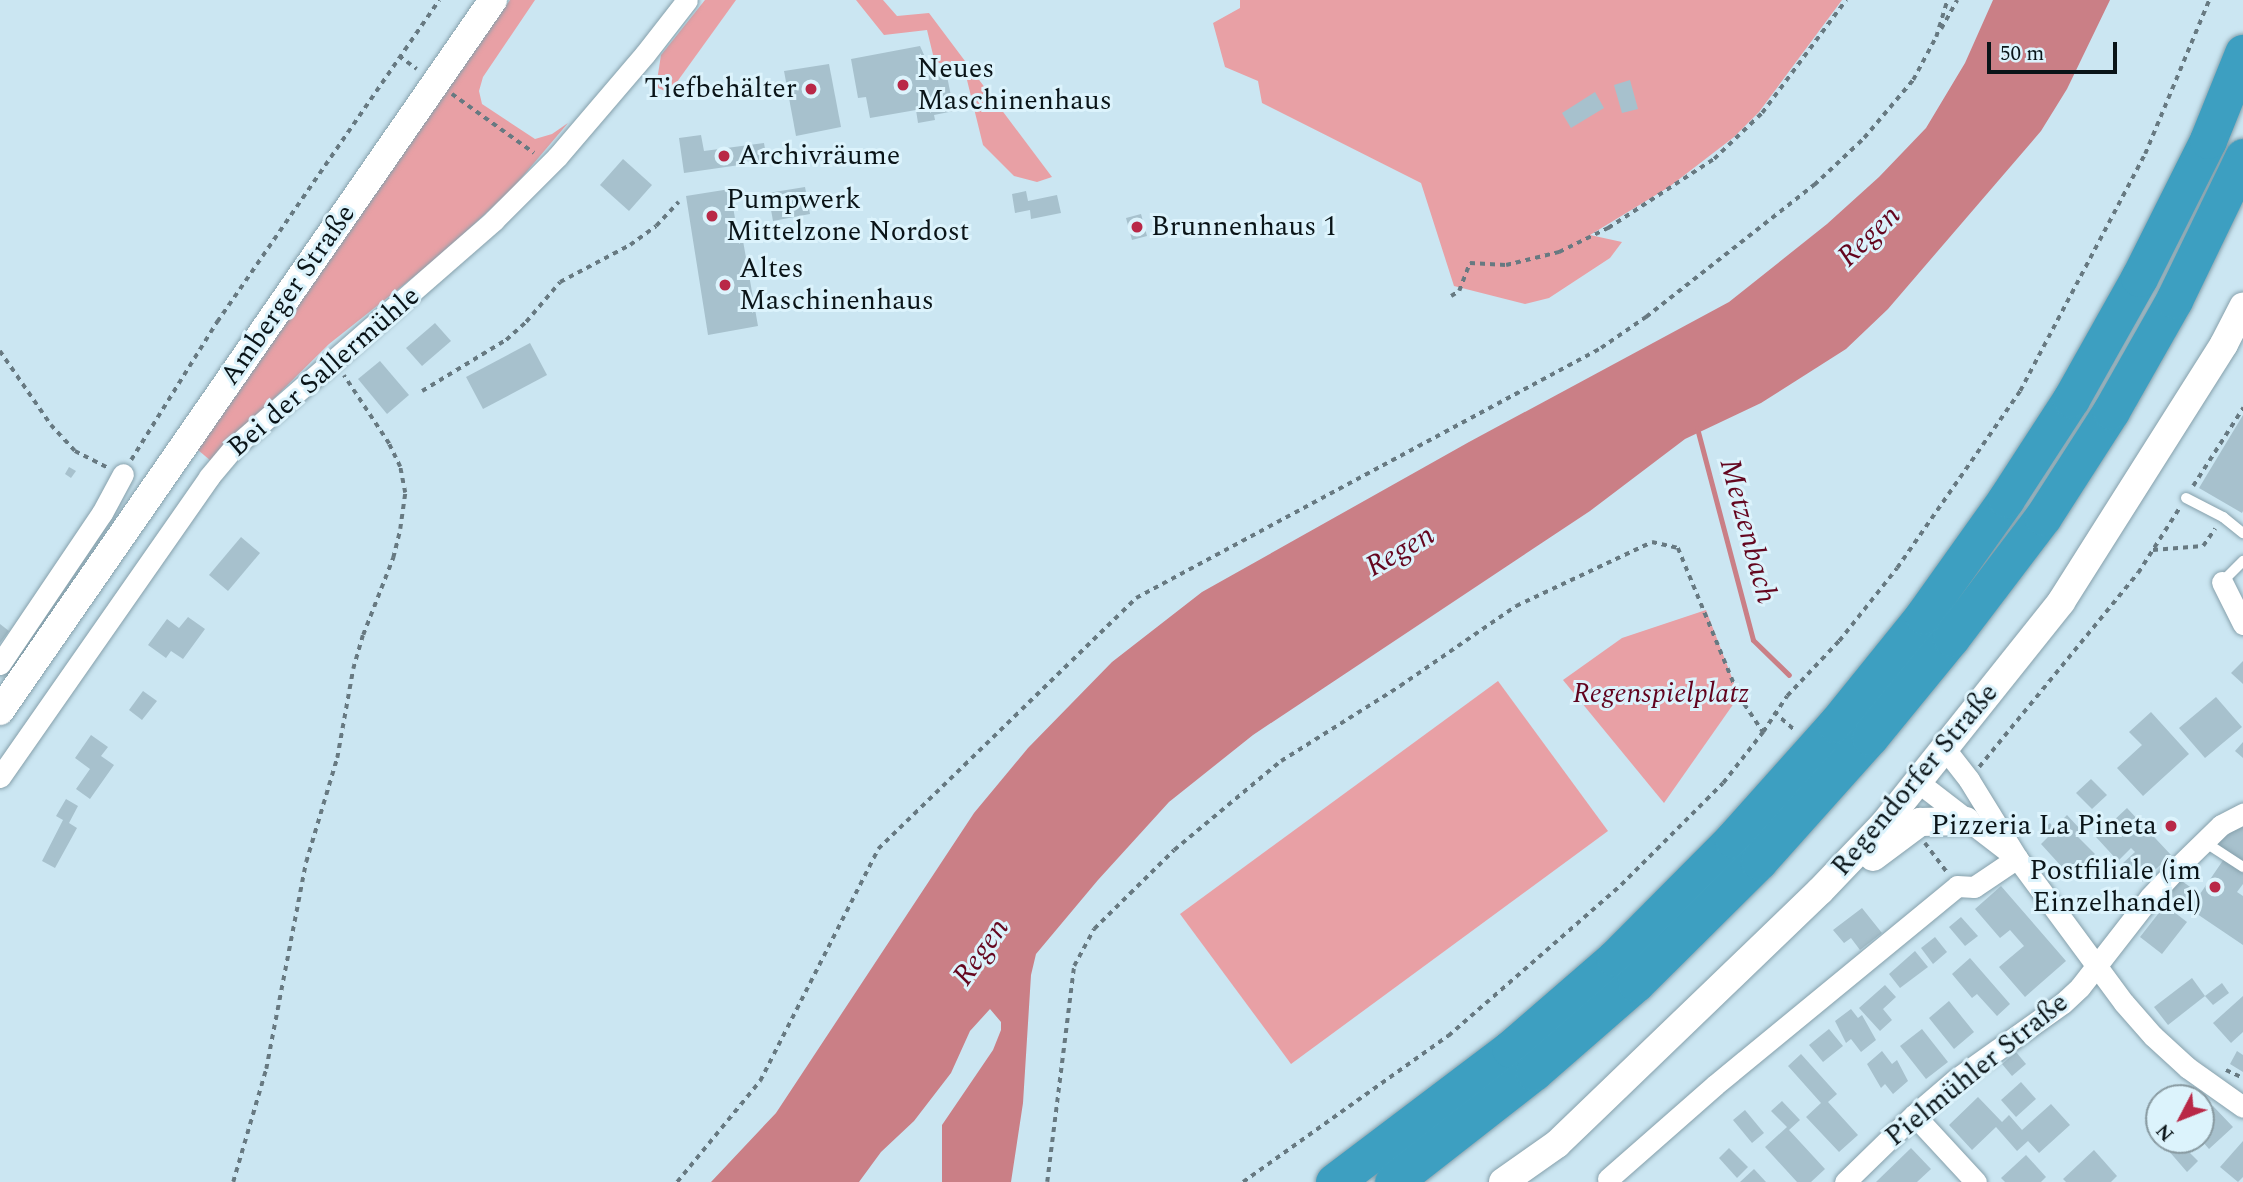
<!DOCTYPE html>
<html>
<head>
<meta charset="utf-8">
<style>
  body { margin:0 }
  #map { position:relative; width:2243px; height:1182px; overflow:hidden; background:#cbe6f2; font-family:Spectral,serif }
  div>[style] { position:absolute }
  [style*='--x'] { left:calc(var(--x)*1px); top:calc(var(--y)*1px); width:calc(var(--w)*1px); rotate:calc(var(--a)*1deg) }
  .green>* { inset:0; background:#e8a0a5 }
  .water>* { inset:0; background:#ca7f86 }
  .stream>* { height:5px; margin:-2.5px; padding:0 2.5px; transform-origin:2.5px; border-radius:2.5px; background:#ca7f86 }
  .building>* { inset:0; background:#a7c1cd }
  .path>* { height:3.5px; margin-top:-1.75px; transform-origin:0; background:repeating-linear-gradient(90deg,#677981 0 5px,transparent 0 10px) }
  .roads { filter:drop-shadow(0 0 2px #86a0ab) drop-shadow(0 0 2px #86a0ab) }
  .lane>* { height:10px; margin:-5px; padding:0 5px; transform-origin:5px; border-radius:5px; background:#fff }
  .street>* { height:21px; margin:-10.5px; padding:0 10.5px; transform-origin:10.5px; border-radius:10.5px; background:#fff }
  .secondary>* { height:28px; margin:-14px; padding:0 14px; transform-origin:14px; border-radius:14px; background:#fff }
  .highway>* { height:37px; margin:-18.5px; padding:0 18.5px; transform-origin:18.5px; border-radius:18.5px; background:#3d9fc1 }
  .dots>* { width:19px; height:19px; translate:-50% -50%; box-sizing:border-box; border:4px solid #dcf3fc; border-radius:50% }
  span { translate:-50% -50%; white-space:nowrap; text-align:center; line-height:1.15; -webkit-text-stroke:6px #dcf3fc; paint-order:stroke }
  .poi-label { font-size:28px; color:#0a1418 }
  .left { translate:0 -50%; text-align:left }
  .right { translate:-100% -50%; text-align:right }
  .street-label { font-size:28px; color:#0a1418 }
  .park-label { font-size:28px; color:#62031e; font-style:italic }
  .water-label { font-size:30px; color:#64061f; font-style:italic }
  .north { position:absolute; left:2145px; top:1084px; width:70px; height:70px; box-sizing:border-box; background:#dcf3fc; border:2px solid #889aa1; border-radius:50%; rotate:228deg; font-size:19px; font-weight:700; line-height:28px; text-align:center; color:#0a1418 }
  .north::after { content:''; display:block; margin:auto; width:24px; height:32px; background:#b92847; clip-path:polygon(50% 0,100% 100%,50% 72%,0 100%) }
  .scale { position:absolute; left:1987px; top:42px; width:130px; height:32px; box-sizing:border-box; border:4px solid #0a1418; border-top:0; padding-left:9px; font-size:21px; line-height:24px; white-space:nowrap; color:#0a1418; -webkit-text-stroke:5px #dcf3fc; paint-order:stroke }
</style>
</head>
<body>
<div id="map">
  <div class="green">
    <div style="clip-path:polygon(510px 0,535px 0,483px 77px,479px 91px,482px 104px,535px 139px,552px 134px,568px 123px,512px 189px,440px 256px,329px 344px,211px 461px,198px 450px)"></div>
    <div style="clip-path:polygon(705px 0,736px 0,669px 93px,656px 87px,661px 55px)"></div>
    <div style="clip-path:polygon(856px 0,883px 0,897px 16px,929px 13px,1052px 177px,1037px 182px,1014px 176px,983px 145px,967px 80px,953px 63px,935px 63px,927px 30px,884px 35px)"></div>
    <div style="clip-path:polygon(1240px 0,1842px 0,1759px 112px,1734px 137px,1669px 187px,1590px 235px,1622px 242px,1610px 258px,1549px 298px,1525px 304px,1454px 286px,1421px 183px,1262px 103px,1258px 81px,1225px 67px,1213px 23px,1240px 8px)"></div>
    <div style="clip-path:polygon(1706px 610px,1739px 696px,1664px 803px,1563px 680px,1622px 638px)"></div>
    <div style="clip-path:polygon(1498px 681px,1608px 831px,1291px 1064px,1180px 914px)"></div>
  </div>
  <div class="water">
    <div style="clip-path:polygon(1993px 0,2110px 0,2067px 89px,2041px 131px,1888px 309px,1846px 349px,1761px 403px,1685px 439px,1590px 511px,1253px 735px,1169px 802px,1098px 880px,1036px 954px,1031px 975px,1023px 1103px,1011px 1182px,942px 1182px,942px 1125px,993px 1050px,1001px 1030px,1001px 1022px,990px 1009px,970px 1031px,951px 1073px,914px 1121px,881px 1152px,859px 1182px,711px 1182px,776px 1113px,974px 813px,1028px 748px,1112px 662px,1202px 592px,1469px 442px,1729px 302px,1827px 224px,1879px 177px,1926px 128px,1965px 63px)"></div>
  </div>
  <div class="stream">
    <div style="--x:1697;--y:428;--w:219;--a:75.2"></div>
    <div style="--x:1753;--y:640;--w:50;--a:44.2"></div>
  </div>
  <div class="building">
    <div style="clip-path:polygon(920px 46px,925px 57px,925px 74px,946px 71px,954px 111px,934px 115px,935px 120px,918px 123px,916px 110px,870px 118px,866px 97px,858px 98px,851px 59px)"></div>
    <div style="clip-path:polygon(829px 64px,841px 127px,796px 136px,784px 71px)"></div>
    <div style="clip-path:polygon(1630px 80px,1638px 109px,1622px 113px,1614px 85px)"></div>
    <div style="clip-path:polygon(1595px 92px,1604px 108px,1571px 128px,1562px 113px)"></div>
    <div style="clip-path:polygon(701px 135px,704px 151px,764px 143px,767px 161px,684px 173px,679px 138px)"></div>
    <div style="clip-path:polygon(623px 159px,652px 185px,629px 211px,600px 185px)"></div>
    <div style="clip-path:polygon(805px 187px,810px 214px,773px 221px,768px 193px)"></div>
    <div style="clip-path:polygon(730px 189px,738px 236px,742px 235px,758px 326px,708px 335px,686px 196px)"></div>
    <div style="clip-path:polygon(1026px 191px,1028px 201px,1057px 195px,1061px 213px,1031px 219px,1030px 210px,1015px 213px,1012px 194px)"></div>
    <div style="clip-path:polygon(1141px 214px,1147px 236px,1132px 240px,1126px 218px)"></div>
    <div style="clip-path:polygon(435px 323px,451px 341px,422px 366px,406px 348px)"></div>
    <div style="clip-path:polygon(530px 343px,547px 375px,483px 409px,466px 377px)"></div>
    <div style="clip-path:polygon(380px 361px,409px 395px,387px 414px,358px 379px)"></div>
    <div style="clip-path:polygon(2243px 415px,2243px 511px,2242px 513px,2199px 488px)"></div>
    <div style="clip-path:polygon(69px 467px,76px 471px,71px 478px,65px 474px)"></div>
    <div style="clip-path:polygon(241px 537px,260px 553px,228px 591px,209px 575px)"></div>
    <div style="clip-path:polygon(188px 617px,205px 629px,183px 659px,171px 651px,166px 658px,148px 645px,167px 619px,179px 628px)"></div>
    <div style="clip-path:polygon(0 624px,9px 631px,0 643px)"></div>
    <div style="clip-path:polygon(2243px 661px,2243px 684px,2231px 673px)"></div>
    <div style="clip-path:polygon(143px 691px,157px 701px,142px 720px,129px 710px)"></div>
    <div style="clip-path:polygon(2216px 697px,2242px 727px,2205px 758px,2179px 728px)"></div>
    <div style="clip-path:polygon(2151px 712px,2189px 754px,2143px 796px,2117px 768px,2142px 745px,2129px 732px)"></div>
    <div style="clip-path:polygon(91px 735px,108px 747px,101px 756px,114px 765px,90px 799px,76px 789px,90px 769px,75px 758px)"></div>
    <div style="clip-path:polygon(2243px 742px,2243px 758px,2235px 751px)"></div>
    <div style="clip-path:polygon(2091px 779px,2107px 795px,2092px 809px,2076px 793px)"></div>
    <div style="clip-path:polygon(66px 799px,78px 806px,69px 823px,77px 828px,55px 868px,42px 861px,63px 820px,56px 816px)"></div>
    <div style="clip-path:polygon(2127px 808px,2171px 855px,2142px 882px,2123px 863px,2135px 852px,2131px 848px,2118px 861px,2096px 837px)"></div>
    <div style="clip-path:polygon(2067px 815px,2080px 829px,2075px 834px,2095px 854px,2071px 877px,2041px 844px,2048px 837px,2042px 830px,2050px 823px,2054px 828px)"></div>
    <div style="clip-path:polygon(2243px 820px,2243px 884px,2237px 892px,2243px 896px,2243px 945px,2169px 895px,2179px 879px,2200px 894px,2226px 856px,2214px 844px)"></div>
    <div style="clip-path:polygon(2001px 886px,2066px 961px,2025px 997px,1999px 967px,2024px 946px,2010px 930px,2000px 938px,1975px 909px)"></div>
    <div style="clip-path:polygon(2165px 905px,2187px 922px,2162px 954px,2140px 937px)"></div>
    <div style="clip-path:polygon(1862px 908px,1882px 933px,1860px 950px,1851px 938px,1844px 943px,1833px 930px)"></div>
    <div style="clip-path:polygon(1961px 917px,1978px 936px,1965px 946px,1949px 927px)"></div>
    <div style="clip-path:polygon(1935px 937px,1947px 952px,1933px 964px,1921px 948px)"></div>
    <div style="clip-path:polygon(1915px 951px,1928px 967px,1900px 988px,1889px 974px)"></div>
    <div style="clip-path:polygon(1970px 958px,2010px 1004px,1997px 1016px,1977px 994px,1972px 998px,1952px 974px)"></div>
    <div style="clip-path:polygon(2192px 978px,2205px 996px,2168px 1025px,2154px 1007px)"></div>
    <div style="clip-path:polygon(2222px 983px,2229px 993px,2213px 1005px,2205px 996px)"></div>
    <div style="clip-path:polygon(1885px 985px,1896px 997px,1883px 1009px,1892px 1020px,1880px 1031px,1859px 1008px)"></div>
    <div style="clip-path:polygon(2243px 996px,2243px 1032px,2231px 1043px,2213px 1023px)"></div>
    <div style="clip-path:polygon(1949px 1001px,1974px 1032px,1954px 1049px,1929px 1018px)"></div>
    <div style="clip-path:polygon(1851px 1009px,1858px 1018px,1862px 1015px,1876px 1040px,1861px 1052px,1851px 1039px,1846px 1043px,1835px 1021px)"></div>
    <div style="clip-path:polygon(1829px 1029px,1843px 1046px,1823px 1062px,1809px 1045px)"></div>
    <div style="clip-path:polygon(1922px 1029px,1948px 1062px,1926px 1079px,1900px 1046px)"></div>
    <div style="clip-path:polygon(1882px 1051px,1892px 1064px,1897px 1060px,1908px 1081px,1893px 1094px,1885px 1084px,1881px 1088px,1867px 1064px)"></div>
    <div style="clip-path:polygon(2237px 1051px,2243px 1055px,2243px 1072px,2230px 1064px)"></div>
    <div style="clip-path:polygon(2016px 1052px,2026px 1064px,2012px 1076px,2002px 1064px)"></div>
    <div style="clip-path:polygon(1801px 1054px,1837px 1094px,1828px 1102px,1858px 1135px,1839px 1152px,1806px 1117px,1821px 1103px,1788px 1066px)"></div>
    <div style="clip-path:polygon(2021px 1082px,2036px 1099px,2016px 1117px,2001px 1100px)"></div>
    <div style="clip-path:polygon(1978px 1097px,2002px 1122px,2009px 1115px,2022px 1130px,2051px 1104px,2070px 1125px,2039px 1153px,2028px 1141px,2017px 1151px,1996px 1127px,1972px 1150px,1949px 1125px)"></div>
    <div style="clip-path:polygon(1782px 1101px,1800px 1120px,1789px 1130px,1825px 1169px,1811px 1182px,1797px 1182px,1765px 1147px,1787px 1127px,1771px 1111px)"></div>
    <div style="clip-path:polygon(2213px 1106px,2233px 1127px,2209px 1149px,2202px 1141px,2190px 1153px,2198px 1161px,2187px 1172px,2168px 1150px,2178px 1140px,2201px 1140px,2201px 1118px)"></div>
    <div style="clip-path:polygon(1745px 1110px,1764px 1133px,1752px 1143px,1733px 1120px)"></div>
    <div style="clip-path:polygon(2243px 1141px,2243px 1177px,2238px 1182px,2220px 1167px)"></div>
    <div style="clip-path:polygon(1729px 1148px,1748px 1167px,1737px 1178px,1719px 1158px)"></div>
    <div style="clip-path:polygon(1911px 1148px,1931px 1169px,1917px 1182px,1876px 1182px)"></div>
    <div style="clip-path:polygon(2094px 1150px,2117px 1176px,2111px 1182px,2066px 1182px,2063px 1179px)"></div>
    <div style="clip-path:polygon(2026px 1155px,2046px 1177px,2041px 1182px,2005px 1182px,2001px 1178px)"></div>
    <div style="clip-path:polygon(1754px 1169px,1766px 1182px,1740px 1182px)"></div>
  </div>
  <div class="path">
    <div style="--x:1941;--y:29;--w:33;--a:-61"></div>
    <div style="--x:399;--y:56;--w:22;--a:36"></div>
    <div style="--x:452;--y:94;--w:101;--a:35.7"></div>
    <div style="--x:1451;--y:296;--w:9;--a:-32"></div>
    <div style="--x:1459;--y:291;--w:30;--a:-69"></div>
    <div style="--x:1470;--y:263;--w:36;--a:3"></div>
    <div style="--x:1506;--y:265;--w:55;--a:-13.8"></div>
    <div style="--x:1559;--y:252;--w:55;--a:-26.1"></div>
    <div style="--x:1608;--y:228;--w:126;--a:-33.1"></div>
    <div style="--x:1714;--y:159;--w:66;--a:-43.8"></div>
    <div style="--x:1762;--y:113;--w:141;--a:-53.4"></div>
    <div style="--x:0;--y:351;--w:90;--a:55.4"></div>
    <div style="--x:51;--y:425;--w:35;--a:47"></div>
    <div style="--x:75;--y:451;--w:37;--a:27"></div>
    <div style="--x:422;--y:391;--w:98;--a:-31.3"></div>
    <div style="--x:506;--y:340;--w:27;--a:-42"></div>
    <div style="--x:526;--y:322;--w:52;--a:-49.6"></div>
    <div style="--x:560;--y:282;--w:79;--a:-27.9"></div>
    <div style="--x:630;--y:245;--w:32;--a:-36"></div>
    <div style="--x:656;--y:226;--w:33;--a:-47"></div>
    <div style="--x:131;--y:460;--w:163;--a:-58.1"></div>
    <div style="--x:217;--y:322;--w:391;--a:-55.4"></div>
    <div style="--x:2193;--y:486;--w:93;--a:-57.3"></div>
    <div style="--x:2153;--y:550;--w:50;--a:-4.6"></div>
    <div style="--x:2203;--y:546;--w:21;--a:-55"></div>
    <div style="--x:1774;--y:712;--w:29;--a:41"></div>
    <div style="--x:1979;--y:767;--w:251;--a:-50.7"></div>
    <div style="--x:2138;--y:573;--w:78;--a:-57.5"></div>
    <div style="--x:1925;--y:843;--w:38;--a:53"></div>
    <div style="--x:2226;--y:1070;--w:19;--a:25"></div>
    <div style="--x:233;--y:1182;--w:118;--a:-73.7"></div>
    <div style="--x:266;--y:1069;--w:211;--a:-79.1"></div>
    <div style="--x:306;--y:862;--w:109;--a:-73.4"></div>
    <div style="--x:337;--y:758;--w:90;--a:-79.8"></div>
    <div style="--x:353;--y:669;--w:35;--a:-74"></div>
    <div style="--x:363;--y:635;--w:83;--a:-68.7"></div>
    <div style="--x:393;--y:558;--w:30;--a:-76"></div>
    <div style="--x:400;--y:529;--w:36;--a:-82"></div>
    <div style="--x:405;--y:493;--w:26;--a:-101"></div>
    <div style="--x:400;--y:467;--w:25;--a:-116"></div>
    <div style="--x:389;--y:444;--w:82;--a:-123.5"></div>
    <div style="--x:677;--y:1182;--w:131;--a:-50.6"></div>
    <div style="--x:760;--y:1081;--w:260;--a:-63"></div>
    <div style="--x:878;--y:849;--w:360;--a:-44.2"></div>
    <div style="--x:1136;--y:598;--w:528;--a:-28.26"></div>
    <div style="--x:1601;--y:348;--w:55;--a:-34.6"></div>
    <div style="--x:1646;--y:317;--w:214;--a:-38.2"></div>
    <div style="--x:1814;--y:185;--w:69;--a:-43.2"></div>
    <div style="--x:1864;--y:138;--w:76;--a:-49.8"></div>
    <div style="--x:1913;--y:80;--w:49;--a:-61.9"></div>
    <div style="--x:1936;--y:37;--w:39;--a:-73"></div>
    <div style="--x:1047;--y:1182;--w:218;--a:-82.9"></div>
    <div style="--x:1074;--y:966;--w:42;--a:-61.6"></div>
    <div style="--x:1094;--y:929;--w:112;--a:-44.6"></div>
    <div style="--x:1174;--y:850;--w:139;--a:-39.8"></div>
    <div style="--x:1281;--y:761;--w:141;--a:-32.2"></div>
    <div style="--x:1400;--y:686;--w:141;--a:-34.6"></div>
    <div style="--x:1516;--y:606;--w:150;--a:-25.2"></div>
    <div style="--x:1652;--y:542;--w:27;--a:13"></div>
    <div style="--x:1678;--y:548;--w:160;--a:67.6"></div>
    <div style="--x:1739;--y:696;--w:43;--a:56.3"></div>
    <div style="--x:1243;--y:1182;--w:252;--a:-35.5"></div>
    <div style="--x:1448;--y:1036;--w:230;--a:-41.1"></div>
    <div style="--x:1621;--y:885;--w:144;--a:-45"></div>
    <div style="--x:1723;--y:783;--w:65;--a:-51.9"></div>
    <div style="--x:1763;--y:732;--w:43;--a:-56.3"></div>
    <div style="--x:1787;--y:696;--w:76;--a:-46.6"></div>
    <div style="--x:1839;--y:641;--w:93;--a:-51.5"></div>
    <div style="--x:1897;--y:568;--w:216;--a:-55.2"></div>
    <div style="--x:2020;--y:391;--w:268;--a:-62.2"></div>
    <div style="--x:2145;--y:154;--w:167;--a:-67.4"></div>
  </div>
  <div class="roads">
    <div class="lane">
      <div style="--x:2186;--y:498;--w:42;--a:27.2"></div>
      <div style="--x:2223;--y:517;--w:26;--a:39"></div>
      <div style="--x:2222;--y:582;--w:30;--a:-45"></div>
      <div style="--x:2203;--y:841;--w:48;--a:33"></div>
    </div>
    <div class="street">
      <div style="--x:2222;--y:582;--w:47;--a:63.4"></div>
      <div style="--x:0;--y:664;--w:182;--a:-56"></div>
      <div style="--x:102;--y:513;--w:44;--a:-61.7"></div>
      <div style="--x:1945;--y:749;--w:39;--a:52"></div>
      <div style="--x:1969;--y:780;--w:92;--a:58.4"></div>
      <div style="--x:2017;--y:858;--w:180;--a:53.6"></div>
      <div style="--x:2124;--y:1003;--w:44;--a:48.7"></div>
      <div style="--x:2153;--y:1036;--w:47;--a:42.4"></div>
      <div style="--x:2188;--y:1068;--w:67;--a:35.3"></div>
      <div style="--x:0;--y:777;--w:366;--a:-55.1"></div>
      <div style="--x:209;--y:477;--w:39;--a:-50"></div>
      <div style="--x:234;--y:447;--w:345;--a:-41.1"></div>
      <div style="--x:494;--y:220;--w:89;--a:-45"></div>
      <div style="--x:557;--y:157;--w:135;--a:-49.5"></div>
      <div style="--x:645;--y:54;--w:68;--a:-52.1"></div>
      <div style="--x:1918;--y:782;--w:115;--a:37.6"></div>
      <div style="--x:1914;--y:1115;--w:91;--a:47.2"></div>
      <div style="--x:1608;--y:1179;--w:142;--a:-41.3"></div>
      <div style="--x:1715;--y:1085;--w:313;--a:-39.4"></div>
      <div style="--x:1957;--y:886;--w:17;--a:3"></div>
      <div style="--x:1974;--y:887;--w:52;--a:-34"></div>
      <div style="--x:1845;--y:1182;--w:96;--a:-44.2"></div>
      <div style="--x:1914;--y:1115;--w:55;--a:-40.6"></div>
      <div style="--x:1956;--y:1079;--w:131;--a:-35.4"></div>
      <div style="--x:2063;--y:1003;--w:23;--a:-43"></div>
      <div style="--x:2080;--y:987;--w:114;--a:-52.1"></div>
      <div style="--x:2150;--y:897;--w:44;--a:-46.8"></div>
      <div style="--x:2180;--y:865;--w:57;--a:-44.3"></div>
      <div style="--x:2221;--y:825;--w:25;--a:-27"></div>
    </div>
    <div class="secondary">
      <div style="--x:0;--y:711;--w:865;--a:-55.26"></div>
      <div style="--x:1873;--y:857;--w:59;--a:-36.7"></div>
      <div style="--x:1920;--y:822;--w:46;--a:-1.2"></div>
      <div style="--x:1503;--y:1182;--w:66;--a:-35.1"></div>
      <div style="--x:1557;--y:1144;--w:365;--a:-43.9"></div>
      <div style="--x:1820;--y:891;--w:93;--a:-46.3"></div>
      <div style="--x:1884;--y:824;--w:284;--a:-51.4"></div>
      <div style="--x:2061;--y:602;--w:305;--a:-57.7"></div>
      <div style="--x:2224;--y:344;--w:42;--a:-62.8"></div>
    </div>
    <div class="highway">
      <div style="--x:1334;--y:1182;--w:221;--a:-37.1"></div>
      <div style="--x:1510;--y:1049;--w:139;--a:-40.9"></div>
      <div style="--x:1615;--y:958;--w:168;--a:-45.2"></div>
      <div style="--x:1733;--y:839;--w:154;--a:-48.2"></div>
      <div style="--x:1836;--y:724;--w:139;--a:-51.1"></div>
      <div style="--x:1923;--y:616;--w:143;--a:-54.6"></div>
      <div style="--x:2006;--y:499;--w:119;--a:-57"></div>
      <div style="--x:2071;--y:399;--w:139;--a:-60.7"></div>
      <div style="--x:2139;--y:278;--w:154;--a:-63.4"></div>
      <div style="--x:2208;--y:140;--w:94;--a:-68.1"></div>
      <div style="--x:1393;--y:1182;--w:179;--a:-38"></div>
      <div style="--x:1534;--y:1072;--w:135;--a:-41.1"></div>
      <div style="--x:1636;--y:983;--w:173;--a:-44.8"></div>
      <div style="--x:1759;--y:861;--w:166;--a:-48.2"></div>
      <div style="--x:1870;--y:737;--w:128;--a:-50.7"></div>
      <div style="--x:1951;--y:638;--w:152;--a:-52.8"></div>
      <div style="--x:2043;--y:517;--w:126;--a:-57.3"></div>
      <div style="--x:2111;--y:411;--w:128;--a:-60.4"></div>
      <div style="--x:2174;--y:300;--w:159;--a:-64.2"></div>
    </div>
  </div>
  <div class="dots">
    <div style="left:903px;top:85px;background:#b92847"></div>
    <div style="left:811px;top:89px;background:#b92847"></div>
    <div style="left:724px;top:156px;background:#b92847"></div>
    <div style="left:712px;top:216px;background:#b92847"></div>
    <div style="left:1137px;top:227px;background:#b92847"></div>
    <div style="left:725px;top:285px;background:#b92847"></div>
    <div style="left:2171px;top:826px;background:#b92847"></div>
    <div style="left:2215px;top:887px;background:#b92847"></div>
  </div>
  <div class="poi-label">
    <span class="left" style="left:917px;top:85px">Neues<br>Maschinenhaus</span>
    <span class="right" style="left:797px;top:89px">Tiefbehälter</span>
    <span class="left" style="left:738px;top:156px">Archivräume</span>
    <span class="left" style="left:726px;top:216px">Pumpwerk<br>Mittelzone Nordost</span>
    <span class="left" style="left:1151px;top:227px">Brunnenhaus 1</span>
    <span class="left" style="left:739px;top:285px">Altes<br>Maschinenhaus</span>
    <span class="right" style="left:2157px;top:826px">Pizzeria La Pineta</span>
    <span class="right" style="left:2201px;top:887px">Postfiliale (im<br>Einzelhandel)</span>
  </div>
  <div class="street-label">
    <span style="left:288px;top:295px;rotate:-55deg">Amberger Straße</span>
    <span style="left:324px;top:372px;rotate:-41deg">Bei der Sallermühle</span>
    <span style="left:1915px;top:780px;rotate:-50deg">Regendorfer Straße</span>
    <span style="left:1977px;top:1070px;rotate:-39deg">Pielmühler Straße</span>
  </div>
  <div class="park-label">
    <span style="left:1661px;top:694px">Regenspielplatz</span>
  </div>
  <div class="water-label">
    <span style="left:1869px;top:236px;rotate:-44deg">Regen</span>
    <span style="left:1748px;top:531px;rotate:75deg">Metzenbach</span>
    <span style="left:1400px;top:551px;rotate:-30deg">Regen</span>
    <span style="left:981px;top:952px;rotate:-55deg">Regen</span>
  </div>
  <div class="north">N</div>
  <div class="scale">50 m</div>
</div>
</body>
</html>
